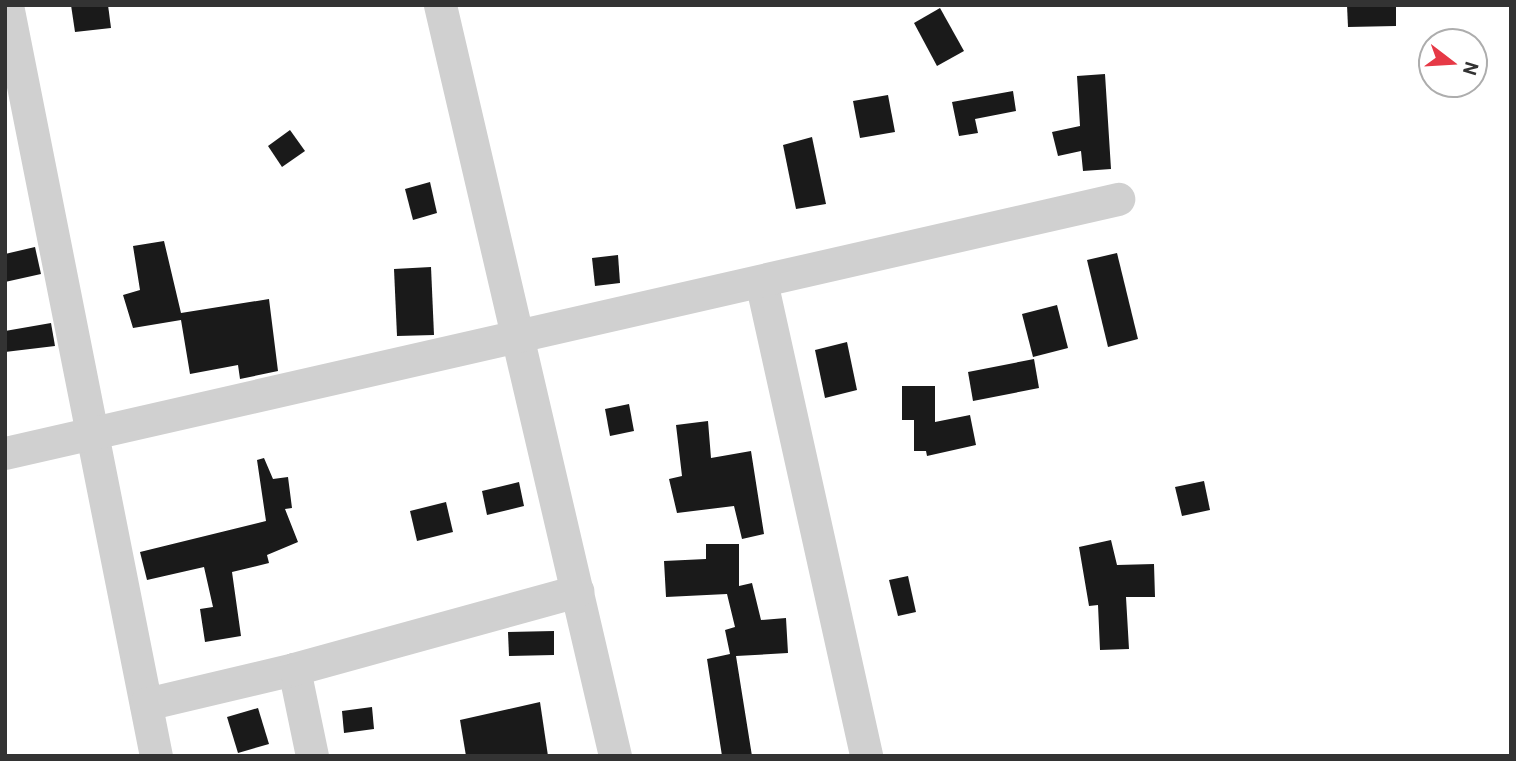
<!DOCTYPE html>
<html>
<head>
<meta charset="utf-8">
<style>
  body { margin:0 }
  #map { position:relative; width:1516px; height:761px; overflow:hidden; background:#fff; font-family:Barlow,sans-serif }
  div>[style] { position:absolute }
  [style*='--x'] { left:calc(var(--x)*1px); top:calc(var(--y)*1px); width:calc(var(--w)*1px); rotate:calc(var(--a)*1deg) }
  .building>* { inset:0; background:#1a1a1a }
  .minor>* { height:33px; margin:-16.5px; padding:0 16.5px; transform-origin:16.5px; border-radius:16.5px; background:#d0d0d0 }
  span { translate:-50% -50%; white-space:nowrap; text-align:center; line-height:1.15; -webkit-text-stroke:7px #fff; paint-order:stroke }
  .frame { position:absolute; inset:0; border:7px solid #333; pointer-events:none }
  .north { position:absolute; left:1418px; top:28px; width:70px; height:70px; box-sizing:border-box; background:#fff; border:2px solid #adadad; border-radius:50%; rotate:107deg; font-size:19px; font-weight:700; line-height:28px; text-align:center; color:#333 }
  .north::after { content:''; display:block; margin:auto; width:24px; height:32px; background:#e63946; clip-path:polygon(50% 0,100% 100%,50% 72%,0 100%) }
</style>
</head>
<body>
<div id="map">
  <div class="building">
    <div style="clip-path:polygon(71px 5px,108px 5px,111px 28px,75px 32px)"></div>
    <div style="clip-path:polygon(1347px 5px,1396px 5px,1396px 26px,1348px 27px)"></div>
    <div style="clip-path:polygon(940px 8px,964px 51px,937px 66px,914px 23px)"></div>
    <div style="clip-path:polygon(1105px 74px,1111px 169px,1083px 171px,1081px 151px,1058px 156px,1052px 132px,1080px 126px,1077px 76px)"></div>
    <div style="clip-path:polygon(1013px 91px,1016px 111px,975px 119px,978px 133px,959px 136px,952px 102px)"></div>
    <div style="clip-path:polygon(888px 95px,895px 132px,860px 138px,853px 101px)"></div>
    <div style="clip-path:polygon(290px 130px,305px 151px,282px 167px,268px 146px)"></div>
    <div style="clip-path:polygon(812px 137px,826px 204px,796px 209px,783px 145px)"></div>
    <div style="clip-path:polygon(430px 182px,437px 213px,413px 220px,405px 189px)"></div>
    <div style="clip-path:polygon(164px 241px,181px 313px,269px 299px,278px 371px,240px 379px,238px 365px,190px 374px,181px 320px,133px 328px,123px 295px,140px 290px,133px 246px)"></div>
    <div style="clip-path:polygon(35px 247px,41px 274px,5px 282px,5px 254px)"></div>
    <div style="clip-path:polygon(1117px 253px,1138px 339px,1108px 347px,1087px 260px)"></div>
    <div style="clip-path:polygon(618px 255px,620px 283px,595px 286px,592px 258px)"></div>
    <div style="clip-path:polygon(431px 267px,434px 335px,397px 336px,394px 269px)"></div>
    <div style="clip-path:polygon(1057px 305px,1068px 348px,1033px 357px,1022px 314px)"></div>
    <div style="clip-path:polygon(51px 323px,55px 346px,5px 352px,5px 331px)"></div>
    <div style="clip-path:polygon(847px 342px,857px 390px,825px 398px,815px 350px)"></div>
    <div style="clip-path:polygon(1034px 359px,1039px 388px,973px 401px,968px 372px)"></div>
    <div style="clip-path:polygon(902px 386px,935px 386px,935px 422px,970px 415px,976px 445px,927px 456px,926px 451px,914px 451px,914px 420px,902px 420px)"></div>
    <div style="clip-path:polygon(629px 404px,634px 431px,610px 436px,605px 409px)"></div>
    <div style="clip-path:polygon(708px 421px,711px 458px,751px 451px,764px 534px,742px 539px,734px 506px,677px 513px,669px 479px,682px 476px,676px 425px)"></div>
    <div style="clip-path:polygon(264px 458px,273px 479px,288px 477px,292px 508px,285px 509px,298px 542px,267px 555px,269px 563px,232px 572px,241px 636px,205px 642px,200px 609px,213px 607px,204px 567px,147px 580px,140px 552px,266px 521px,257px 460px)"></div>
    <div style="clip-path:polygon(1204px 481px,1210px 510px,1182px 516px,1175px 487px)"></div>
    <div style="clip-path:polygon(519px 482px,524px 506px,487px 515px,482px 491px)"></div>
    <div style="clip-path:polygon(446px 502px,453px 532px,417px 541px,410px 511px)"></div>
    <div style="clip-path:polygon(1111px 540px,1117px 565px,1154px 564px,1155px 597px,1126px 597px,1129px 649px,1100px 650px,1098px 605px,1089px 606px,1079px 547px)"></div>
    <div style="clip-path:polygon(706px 544px,739px 544px,739px 586px,752px 583px,761px 620px,786px 618px,788px 653px,736px 656px,752px 756px,722px 756px,707px 659px,730px 654px,725px 630px,735px 627px,727px 594px,666px 597px,664px 561px,706px 559px)"></div>
    <div style="clip-path:polygon(908px 576px,916px 612px,898px 616px,889px 580px)"></div>
    <div style="clip-path:polygon(554px 631px,554px 655px,509px 656px,508px 632px)"></div>
    <div style="clip-path:polygon(540px 702px,548px 756px,466px 756px,460px 720px)"></div>
    <div style="clip-path:polygon(372px 707px,374px 729px,344px 733px,342px 711px)"></div>
    <div style="clip-path:polygon(258px 708px,269px 744px,238px 753px,227px 717px)"></div>
  </div>
  <div class="minor">
    <div style="--x:7;--y:5;--w:766;--a:78.78"></div>
    <div style="--x:440;--y:5;--w:771;--a:76.88"></div>
    <div style="--x:761;--y:281;--w:486;--a:77.5"></div>
    <div style="--x:5;--y:453;--w:1142;--a:-12.86"></div>
    <div style="--x:294;--y:669;--w:89;--a:78.3"></div>
    <div style="--x:146;--y:704;--w:152;--a:-13.3"></div>
    <div style="--x:294;--y:669;--w:294;--a:-15.4"></div>
  </div>
  <div class="frame"></div>
  <div class="north">N</div>
</div>
</body>
</html>
